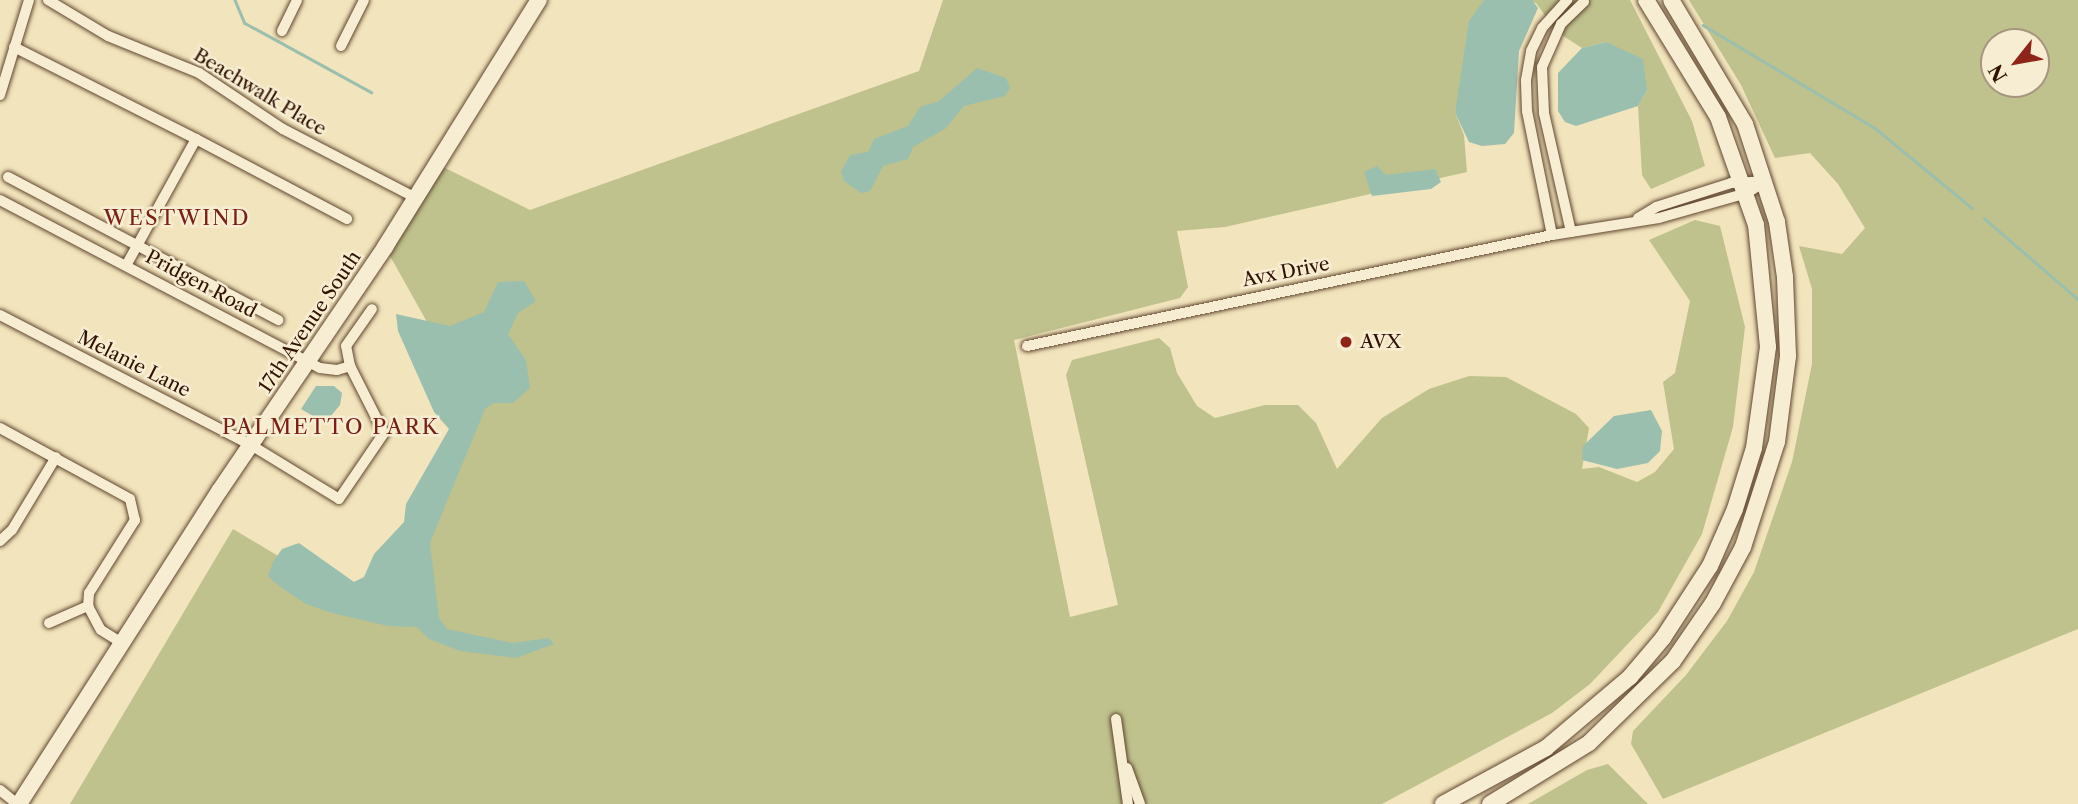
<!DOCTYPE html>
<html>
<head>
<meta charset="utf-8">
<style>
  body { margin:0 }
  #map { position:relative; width:2078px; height:804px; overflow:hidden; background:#f2e4bc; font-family:"Libre Caslon Text",serif }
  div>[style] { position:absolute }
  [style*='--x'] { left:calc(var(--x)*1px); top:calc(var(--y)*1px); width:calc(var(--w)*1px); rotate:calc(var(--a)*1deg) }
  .green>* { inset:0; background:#bfc28d }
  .water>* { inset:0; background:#9bbfae }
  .stream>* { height:2.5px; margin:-1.25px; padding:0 1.25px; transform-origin:1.25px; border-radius:1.25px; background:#9bbfae }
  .roads { filter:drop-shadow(0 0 2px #60462f) drop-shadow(0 0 2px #60462f) }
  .street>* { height:10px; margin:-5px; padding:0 5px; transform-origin:5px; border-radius:5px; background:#f7edd3 }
  .secondary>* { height:16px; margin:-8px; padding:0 8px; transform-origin:8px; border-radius:8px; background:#f7edd3 }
  .dots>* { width:19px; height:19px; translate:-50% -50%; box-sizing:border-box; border:4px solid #f7edd3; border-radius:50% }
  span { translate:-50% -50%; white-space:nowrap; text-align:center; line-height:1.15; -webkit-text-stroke:5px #f7edd3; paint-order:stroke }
  .street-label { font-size:19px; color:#2f1200 }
  .poi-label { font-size:19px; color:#2f1200 }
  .left { translate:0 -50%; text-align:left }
  .neighbourhood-label { font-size:21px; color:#7a1f14; letter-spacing:2px }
  .north { position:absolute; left:1980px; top:28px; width:70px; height:70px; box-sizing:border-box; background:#f7edd3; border:2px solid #a7957f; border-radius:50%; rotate:239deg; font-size:19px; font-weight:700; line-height:28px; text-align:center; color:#2f1200 }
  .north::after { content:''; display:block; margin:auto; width:24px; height:32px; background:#8f2418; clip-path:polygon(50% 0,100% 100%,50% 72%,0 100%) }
</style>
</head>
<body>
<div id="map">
  <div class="green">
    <div style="clip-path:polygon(943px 0,1484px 0,1455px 113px,1464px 135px,1467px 172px,1225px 227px,1177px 231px,1188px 287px,1180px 298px,1014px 340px,1070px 617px,1118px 605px,1066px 375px,1072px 360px,1159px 338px,1170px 348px,1177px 373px,1197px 406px,1215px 418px,1265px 405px,1298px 405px,1316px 423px,1337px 469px,1382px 418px,1429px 389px,1469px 376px,1506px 377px,1576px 414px,1589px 428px,1582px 469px,1599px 467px,1637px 482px,1655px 472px,1674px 449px,1663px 382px,1675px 373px,1690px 301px,1649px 240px,1695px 220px,1720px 226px,1745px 327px,1733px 427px,1702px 534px,1658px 612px,1590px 684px,1552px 713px,1382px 804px,70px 804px,233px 529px,367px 609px,478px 413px,385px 247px,437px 164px,530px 210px,919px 71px)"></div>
    <div style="clip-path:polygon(1522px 0,1630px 0,1692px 121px,1705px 166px,1651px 189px,1642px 175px,1638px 106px,1647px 90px,1606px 42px,1582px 48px,1557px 32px,1536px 3px)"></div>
    <div style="clip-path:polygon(evenodd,1689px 0,2078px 0,2078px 629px,1663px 799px,1631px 744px,1633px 731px,1686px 675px,1727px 621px,1754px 572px,1792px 462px,1812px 364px,1812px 289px,1799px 246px,1842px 254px,1865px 228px,1838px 184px,1810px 153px,1775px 158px,1741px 85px,1689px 0,1994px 42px,2036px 42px,2036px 84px,1994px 84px,1994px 42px)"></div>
    <div style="clip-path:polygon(1608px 764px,1648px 804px,1528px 804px,1587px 770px)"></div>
  </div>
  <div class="water">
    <div style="clip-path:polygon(1484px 0,1532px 0,1538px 8px,1519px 51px,1514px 133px,1505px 144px,1482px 146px,1469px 142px,1455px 113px,1469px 21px)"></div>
    <div style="clip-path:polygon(1606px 42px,1643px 59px,1647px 90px,1638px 106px,1576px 126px,1565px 122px,1558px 111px,1558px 73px,1582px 48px)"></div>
    <div style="clip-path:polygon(977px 68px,1006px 78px,1010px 88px,1005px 96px,964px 106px,945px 129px,913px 147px,908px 159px,883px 166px,870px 191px,861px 193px,844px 181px,841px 171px,850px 155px,868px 152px,874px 139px,908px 126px,920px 107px,939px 101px)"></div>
    <div style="clip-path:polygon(1377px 166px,1386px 175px,1435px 169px,1441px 182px,1431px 189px,1372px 196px,1364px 172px)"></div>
    <div style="clip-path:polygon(524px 281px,536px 301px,518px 313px,508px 334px,526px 360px,530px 388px,513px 403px,494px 403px,485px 409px,430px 543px,439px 618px,447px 629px,512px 643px,549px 638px,554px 644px,516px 658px,460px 651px,429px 639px,417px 627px,388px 626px,332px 613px,306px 604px,279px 586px,268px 576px,273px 562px,282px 549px,299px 543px,354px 582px,364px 577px,374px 554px,404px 522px,406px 504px,449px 429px,434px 412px,398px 331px,396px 314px,450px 326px,484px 312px,498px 282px)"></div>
    <div style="clip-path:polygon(316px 386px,334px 386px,342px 393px,340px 405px,325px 423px,301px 409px)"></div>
    <div style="clip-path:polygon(1651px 410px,1662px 431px,1660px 451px,1648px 463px,1617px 469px,1582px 460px,1583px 446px,1614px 416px)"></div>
  </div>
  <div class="stream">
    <div style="--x:235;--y:0;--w:25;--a:67"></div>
    <div style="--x:245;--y:23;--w:144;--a:28.7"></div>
    <div style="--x:1703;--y:25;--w:200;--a:30.9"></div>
    <div style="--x:1875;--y:128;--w:126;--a:39.5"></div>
    <div style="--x:1984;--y:218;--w:124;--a:40.8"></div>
  </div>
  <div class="roads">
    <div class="street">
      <div style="--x:48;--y:0;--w:70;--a:31"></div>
      <div style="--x:108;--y:36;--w:98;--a:22.1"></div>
      <div style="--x:199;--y:73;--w:101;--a:33.7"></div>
      <div style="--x:283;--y:129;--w:150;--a:27.4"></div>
      <div style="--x:282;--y:31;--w:34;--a:-64"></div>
      <div style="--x:341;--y:46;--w:51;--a:-63.4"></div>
      <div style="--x:14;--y:47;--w:204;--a:26.8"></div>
      <div style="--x:196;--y:139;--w:143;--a:118.9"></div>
      <div style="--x:0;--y:95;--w:99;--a:-73"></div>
      <div style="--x:196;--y:139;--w:171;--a:27.9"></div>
      <div style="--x:8;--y:177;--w:306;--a:27.9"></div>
      <div style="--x:0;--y:200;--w:361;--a:27.7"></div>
      <div style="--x:320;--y:368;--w:17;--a:7"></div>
      <div style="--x:337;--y:370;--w:14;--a:-17"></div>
      <div style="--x:1638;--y:218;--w:21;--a:-31"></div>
      <div style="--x:1656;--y:207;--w:79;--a:-17.7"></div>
      <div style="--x:1731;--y:183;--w:35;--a:-3"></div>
      <div style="--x:1571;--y:232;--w:122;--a:-102.8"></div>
      <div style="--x:1544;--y:113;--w:46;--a:-92.5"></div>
      <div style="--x:1542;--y:67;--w:47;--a:-66.2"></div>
      <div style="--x:1561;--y:24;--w:32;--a:-44"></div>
      <div style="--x:1552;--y:235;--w:126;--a:-101.4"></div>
      <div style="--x:1527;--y:111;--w:31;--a:-92"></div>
      <div style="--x:1526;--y:80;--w:29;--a:-80"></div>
      <div style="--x:1531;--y:51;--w:25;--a:-64"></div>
      <div style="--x:1542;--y:28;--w:38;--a:-48"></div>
      <div style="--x:0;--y:315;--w:283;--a:27.4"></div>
      <div style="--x:251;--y:445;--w:103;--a:31.5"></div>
      <div style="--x:339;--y:499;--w:80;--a:-55.7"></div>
      <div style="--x:384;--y:433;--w:75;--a:-116.9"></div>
      <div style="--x:350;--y:366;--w:20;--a:-101"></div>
      <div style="--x:346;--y:346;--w:45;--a:-54.9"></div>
      <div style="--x:1027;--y:346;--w:537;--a:-11.94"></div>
      <div style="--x:1552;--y:235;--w:108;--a:-9"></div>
      <div style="--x:1659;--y:218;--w:91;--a:-15.9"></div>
      <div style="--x:1747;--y:193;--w:22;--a:-32"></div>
      <div style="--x:0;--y:428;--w:148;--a:28.6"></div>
      <div style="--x:130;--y:499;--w:22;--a:77"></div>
      <div style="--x:135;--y:520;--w:86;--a:122.2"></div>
      <div style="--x:89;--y:593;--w:13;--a:94"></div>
      <div style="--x:88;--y:606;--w:27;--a:62"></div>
      <div style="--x:101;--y:630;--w:26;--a:32"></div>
      <div style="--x:0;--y:541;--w:16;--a:-43"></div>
      <div style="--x:12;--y:530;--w:85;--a:-58.9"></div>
      <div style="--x:49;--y:623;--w:43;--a:-23.6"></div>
      <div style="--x:1116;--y:719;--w:86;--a:82"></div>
      <div style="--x:1127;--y:768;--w:38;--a:70"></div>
      <div style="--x:0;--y:790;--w:22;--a:39"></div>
    </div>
    <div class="secondary">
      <div style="--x:19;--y:804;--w:373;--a:-57.4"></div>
      <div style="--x:220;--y:490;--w:294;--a:-55.8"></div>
      <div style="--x:385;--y:247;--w:291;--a:-58.1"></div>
      <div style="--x:1443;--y:804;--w:117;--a:-28.5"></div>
      <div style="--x:1546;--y:748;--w:110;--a:-40.2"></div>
      <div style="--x:1630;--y:677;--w:51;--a:-49.8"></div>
      <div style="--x:1663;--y:638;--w:86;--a:-56.9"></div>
      <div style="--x:1710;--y:566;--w:62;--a:-66.3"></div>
      <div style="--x:1735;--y:509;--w:64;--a:-72.7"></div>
      <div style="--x:1754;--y:448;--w:102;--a:-82.1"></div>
      <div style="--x:1768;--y:347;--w:123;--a:-95.6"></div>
      <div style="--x:1756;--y:225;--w:114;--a:-109.4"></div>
      <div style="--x:1718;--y:117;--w:137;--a:-121.6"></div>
      <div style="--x:1490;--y:804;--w:116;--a:-31.6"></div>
      <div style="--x:1589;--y:743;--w:117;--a:-44.3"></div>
      <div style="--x:1673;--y:661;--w:70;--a:-55.4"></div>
      <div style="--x:1713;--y:603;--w:64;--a:-61.8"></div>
      <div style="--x:1743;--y:547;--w:110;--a:-72.1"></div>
      <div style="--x:1777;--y:442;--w:87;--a:-82.7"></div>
      <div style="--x:1788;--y:356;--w:79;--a:-92.2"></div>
      <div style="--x:1785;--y:277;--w:56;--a:-98.3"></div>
      <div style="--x:1777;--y:222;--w:103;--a:-108.1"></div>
      <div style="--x:1745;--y:124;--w:144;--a:-120.8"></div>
    </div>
  </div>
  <div class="dots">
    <div style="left:1346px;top:342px;background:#8f2418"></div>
  </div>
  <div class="street-label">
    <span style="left:260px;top:92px;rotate:31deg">Beachwalk Place</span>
    <span style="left:1286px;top:272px;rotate:-11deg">Avx Drive</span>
    <span style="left:201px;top:284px;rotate:28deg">Pridgen Road</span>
    <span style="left:310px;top:322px;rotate:-56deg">17th Avenue South</span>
    <span style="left:134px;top:364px;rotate:27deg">Melanie Lane</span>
  </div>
  <div class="poi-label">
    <span class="left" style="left:1360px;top:342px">AVX</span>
  </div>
  <div class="neighbourhood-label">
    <span style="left:177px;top:218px">WESTWIND</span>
    <span style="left:331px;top:427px">PALMETTO PARK</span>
  </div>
  <div class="north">N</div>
</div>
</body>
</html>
